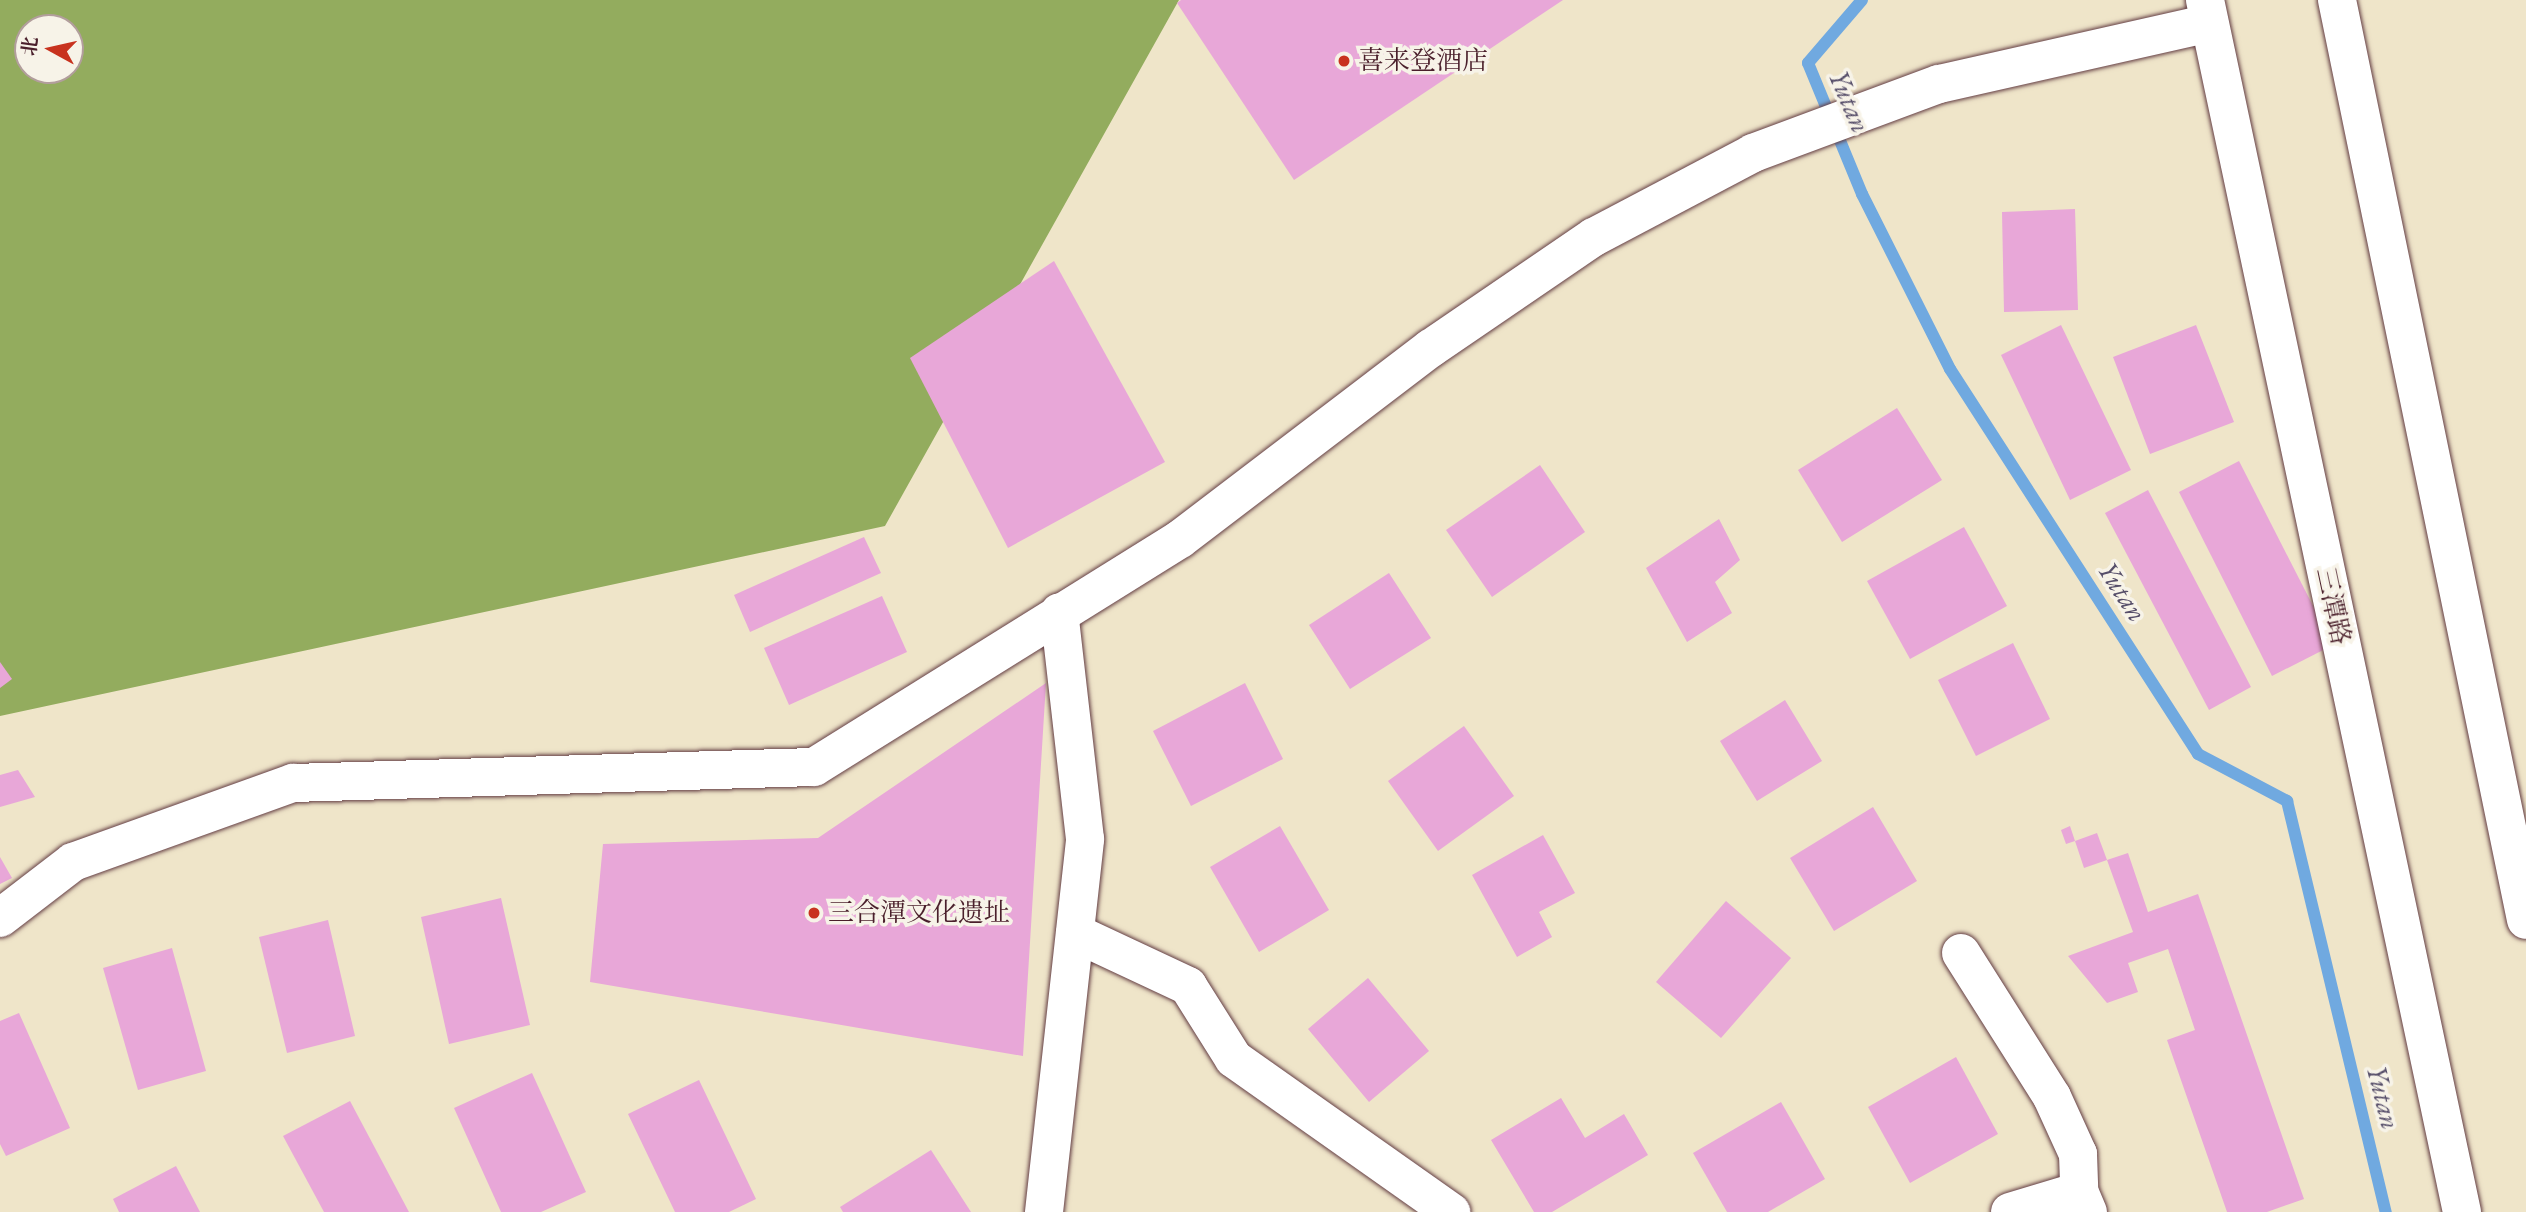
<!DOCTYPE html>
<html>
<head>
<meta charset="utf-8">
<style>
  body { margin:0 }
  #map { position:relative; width:2526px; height:1212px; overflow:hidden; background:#efe5c9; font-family:"EB Garamond","Noto Serif SC",serif }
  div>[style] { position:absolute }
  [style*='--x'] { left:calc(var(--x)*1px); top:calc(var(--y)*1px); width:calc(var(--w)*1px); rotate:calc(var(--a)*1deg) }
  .forest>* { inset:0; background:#93ac5e }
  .stream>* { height:12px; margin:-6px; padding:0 6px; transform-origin:6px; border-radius:6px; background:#70a9e0 }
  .building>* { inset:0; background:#e8a7d8 }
  .roads { filter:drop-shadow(0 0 2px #633d43) drop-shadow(0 0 2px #633d43) }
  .minor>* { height:38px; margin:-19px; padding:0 19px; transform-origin:19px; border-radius:19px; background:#fff }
  .major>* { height:38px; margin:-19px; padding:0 19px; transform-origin:19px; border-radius:19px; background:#fff }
  .dots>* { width:19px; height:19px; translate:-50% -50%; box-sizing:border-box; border:4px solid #f7f3e8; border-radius:50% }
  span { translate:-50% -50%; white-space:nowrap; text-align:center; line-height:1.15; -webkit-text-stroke:7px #f7f3e8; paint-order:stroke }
  .poi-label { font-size:26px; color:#4a1f2b }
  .left { translate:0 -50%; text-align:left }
  .street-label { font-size:26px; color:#4a1f2b }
  .water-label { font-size:28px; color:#574f6a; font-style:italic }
  .north { position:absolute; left:14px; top:14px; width:70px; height:70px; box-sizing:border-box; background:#f7f3e8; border:2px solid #b29e9c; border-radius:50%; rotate:278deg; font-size:19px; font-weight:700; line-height:28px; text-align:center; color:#4a1f2b }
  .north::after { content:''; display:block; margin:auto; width:24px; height:32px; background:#c8321e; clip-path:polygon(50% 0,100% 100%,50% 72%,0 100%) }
</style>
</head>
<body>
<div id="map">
  <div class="forest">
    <div style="clip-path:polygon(evenodd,0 0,1179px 0,885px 526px,0 716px,0 0,28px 28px,70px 28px,70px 70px,28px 70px,28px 28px)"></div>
  </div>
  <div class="stream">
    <div style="--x:1862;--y:0;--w:83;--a:130.6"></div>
    <div style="--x:1808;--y:63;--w:142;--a:67.6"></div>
    <div style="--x:1862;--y:194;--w:196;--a:63.3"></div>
    <div style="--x:1950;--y:369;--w:458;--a:57.2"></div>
    <div style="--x:2198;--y:754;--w:101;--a:27.8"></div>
    <div style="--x:2287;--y:801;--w:423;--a:76.5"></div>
  </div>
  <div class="building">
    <div style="clip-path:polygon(1181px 0,1563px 0,1294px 180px,1177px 3px)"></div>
    <div style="clip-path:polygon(2075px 209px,2078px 310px,2004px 312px,2002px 212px)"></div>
    <div style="clip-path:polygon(1054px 261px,1165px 462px,1008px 548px,910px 358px)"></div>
    <div style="clip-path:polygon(2061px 325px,2131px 470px,2070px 500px,2001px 355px)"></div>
    <div style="clip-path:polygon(2196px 325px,2234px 422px,2150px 454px,2113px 357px)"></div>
    <div style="clip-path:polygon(1897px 408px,1942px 480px,1842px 542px,1798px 470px)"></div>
    <div style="clip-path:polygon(2239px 461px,2333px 645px,2272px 676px,2179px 492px)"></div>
    <div style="clip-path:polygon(1540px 465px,1585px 532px,1492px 597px,1446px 530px)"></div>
    <div style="clip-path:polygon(2148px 490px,2251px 687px,2209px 710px,2105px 513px)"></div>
    <div style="clip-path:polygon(1719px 519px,1740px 560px,1715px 582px,1732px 613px,1687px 642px,1646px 568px)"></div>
    <div style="clip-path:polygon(1964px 527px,2007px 606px,1910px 659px,1867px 581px)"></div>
    <div style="clip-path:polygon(864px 537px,881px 573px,750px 632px,734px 595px)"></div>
    <div style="clip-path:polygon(1389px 573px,1431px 638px,1350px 689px,1309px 625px)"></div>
    <div style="clip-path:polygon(882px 596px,907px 652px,789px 705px,764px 648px)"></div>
    <div style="clip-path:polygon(2013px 643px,2050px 719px,1976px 756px,1938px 680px)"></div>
    <div style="clip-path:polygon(0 662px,12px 679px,0 688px)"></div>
    <div style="clip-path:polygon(1046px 683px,1023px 1056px,590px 982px,603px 844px,818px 838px)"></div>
    <div style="clip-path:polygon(1245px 683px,1283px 759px,1191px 806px,1153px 731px)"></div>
    <div style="clip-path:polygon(1785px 700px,1822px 761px,1757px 801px,1720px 741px)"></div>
    <div style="clip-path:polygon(1464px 726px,1514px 796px,1438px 851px,1388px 781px)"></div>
    <div style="clip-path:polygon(18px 770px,35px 797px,0 807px,0 775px)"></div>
    <div style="clip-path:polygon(1873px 807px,1917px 881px,1834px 931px,1790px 858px)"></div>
    <div style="clip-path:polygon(1280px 826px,1329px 910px,1259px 952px,1210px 867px)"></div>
    <div style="clip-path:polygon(2070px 826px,2075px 841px,2066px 844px,2061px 830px)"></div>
    <div style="clip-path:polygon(2097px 833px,2107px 860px,2084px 868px,2075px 841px)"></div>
    <div style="clip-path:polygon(1543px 835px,1575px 893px,1539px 912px,1552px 937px,1517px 957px,1472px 875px)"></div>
    <div style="clip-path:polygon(2128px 853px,2148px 912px,2198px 894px,2304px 1199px,2267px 1212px,2227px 1212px,2167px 1040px,2195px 1030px,2168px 949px,2128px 963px,2138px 992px,2107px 1003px,2068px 956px,2133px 932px,2107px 860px)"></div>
    <div style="clip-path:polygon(0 857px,12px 878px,0 884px)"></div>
    <div style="clip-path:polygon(501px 898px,530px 1025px,449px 1044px,421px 917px)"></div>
    <div style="clip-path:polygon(1726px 901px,1791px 958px,1721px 1038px,1656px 982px)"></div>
    <div style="clip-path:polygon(328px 920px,355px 1036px,287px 1053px,259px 937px)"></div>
    <div style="clip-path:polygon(172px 948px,206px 1071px,138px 1090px,103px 968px)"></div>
    <div style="clip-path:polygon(1368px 978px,1429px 1051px,1369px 1102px,1308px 1029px)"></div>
    <div style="clip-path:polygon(19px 1013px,70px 1128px,6px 1156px,0 1144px,0 1021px)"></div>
    <div style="clip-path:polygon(1956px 1057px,1998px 1134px,1910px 1183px,1868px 1107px)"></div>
    <div style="clip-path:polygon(532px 1073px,586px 1192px,541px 1212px,501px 1212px,454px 1108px)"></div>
    <div style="clip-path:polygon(699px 1080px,756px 1199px,729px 1212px,675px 1212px,628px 1114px)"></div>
    <div style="clip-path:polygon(1561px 1098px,1585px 1138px,1624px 1114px,1648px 1155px,1552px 1212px,1534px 1212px,1491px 1140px)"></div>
    <div style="clip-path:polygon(350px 1101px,409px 1212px,324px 1212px,283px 1136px)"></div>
    <div style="clip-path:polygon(1781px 1102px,1825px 1179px,1768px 1212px,1727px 1212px,1693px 1153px)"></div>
    <div style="clip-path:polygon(931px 1150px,971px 1212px,843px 1212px,840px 1207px)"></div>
    <div style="clip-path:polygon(176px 1166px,200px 1212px,119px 1212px,113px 1199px)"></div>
  </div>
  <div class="roads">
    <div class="minor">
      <div style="--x:0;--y:918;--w:92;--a:-37.5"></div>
      <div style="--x:73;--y:862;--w:234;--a:-19.8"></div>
      <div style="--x:293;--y:783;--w:521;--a:-1.76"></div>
      <div style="--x:814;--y:767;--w:431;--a:-31.9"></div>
      <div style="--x:1180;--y:539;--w:315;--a:-37.3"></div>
      <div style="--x:1431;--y:348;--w:197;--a:-34.3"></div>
      <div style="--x:1594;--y:237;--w:180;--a:-27.8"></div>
      <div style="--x:1753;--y:153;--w:198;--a:-20.4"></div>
      <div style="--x:1939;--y:84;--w:277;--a:-12.7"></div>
      <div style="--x:1075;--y:933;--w:125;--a:25.1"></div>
      <div style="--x:1188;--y:986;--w:86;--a:57.8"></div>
      <div style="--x:1234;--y:1059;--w:266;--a:35.2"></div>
      <div style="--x:1961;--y:953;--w:170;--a:57.7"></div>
      <div style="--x:2052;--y:1097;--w:63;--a:65.5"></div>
      <div style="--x:2078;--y:1154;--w:37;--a:88"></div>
      <div style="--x:2079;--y:1191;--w:23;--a:67"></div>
      <div style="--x:1044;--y:1212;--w:375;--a:-83.7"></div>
      <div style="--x:1085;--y:839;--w:228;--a:-96.5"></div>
      <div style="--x:2010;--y:1212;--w:72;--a:-16.9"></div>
    </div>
    <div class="major">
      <div style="--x:2205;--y:0;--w:1239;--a:78.03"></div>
      <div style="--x:2337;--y:0;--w:939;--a:78.39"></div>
    </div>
  </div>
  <div class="dots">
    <div style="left:1344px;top:61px;background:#c8321e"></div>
    <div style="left:814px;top:913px;background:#c8321e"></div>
  </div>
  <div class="poi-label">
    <span class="left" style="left:1358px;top:61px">喜来登酒店</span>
    <span class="left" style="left:828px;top:913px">三合潭文化遗址</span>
  </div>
  <div class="street-label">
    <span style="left:2333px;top:606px;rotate:78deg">三潭路</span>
  </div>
  <div class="water-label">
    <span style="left:1850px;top:101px;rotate:67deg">Yutan</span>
    <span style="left:2123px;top:591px;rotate:57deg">Yutan</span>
    <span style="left:2384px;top:1097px;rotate:76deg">Yutan</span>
  </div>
  <div class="north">北</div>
</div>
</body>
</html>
